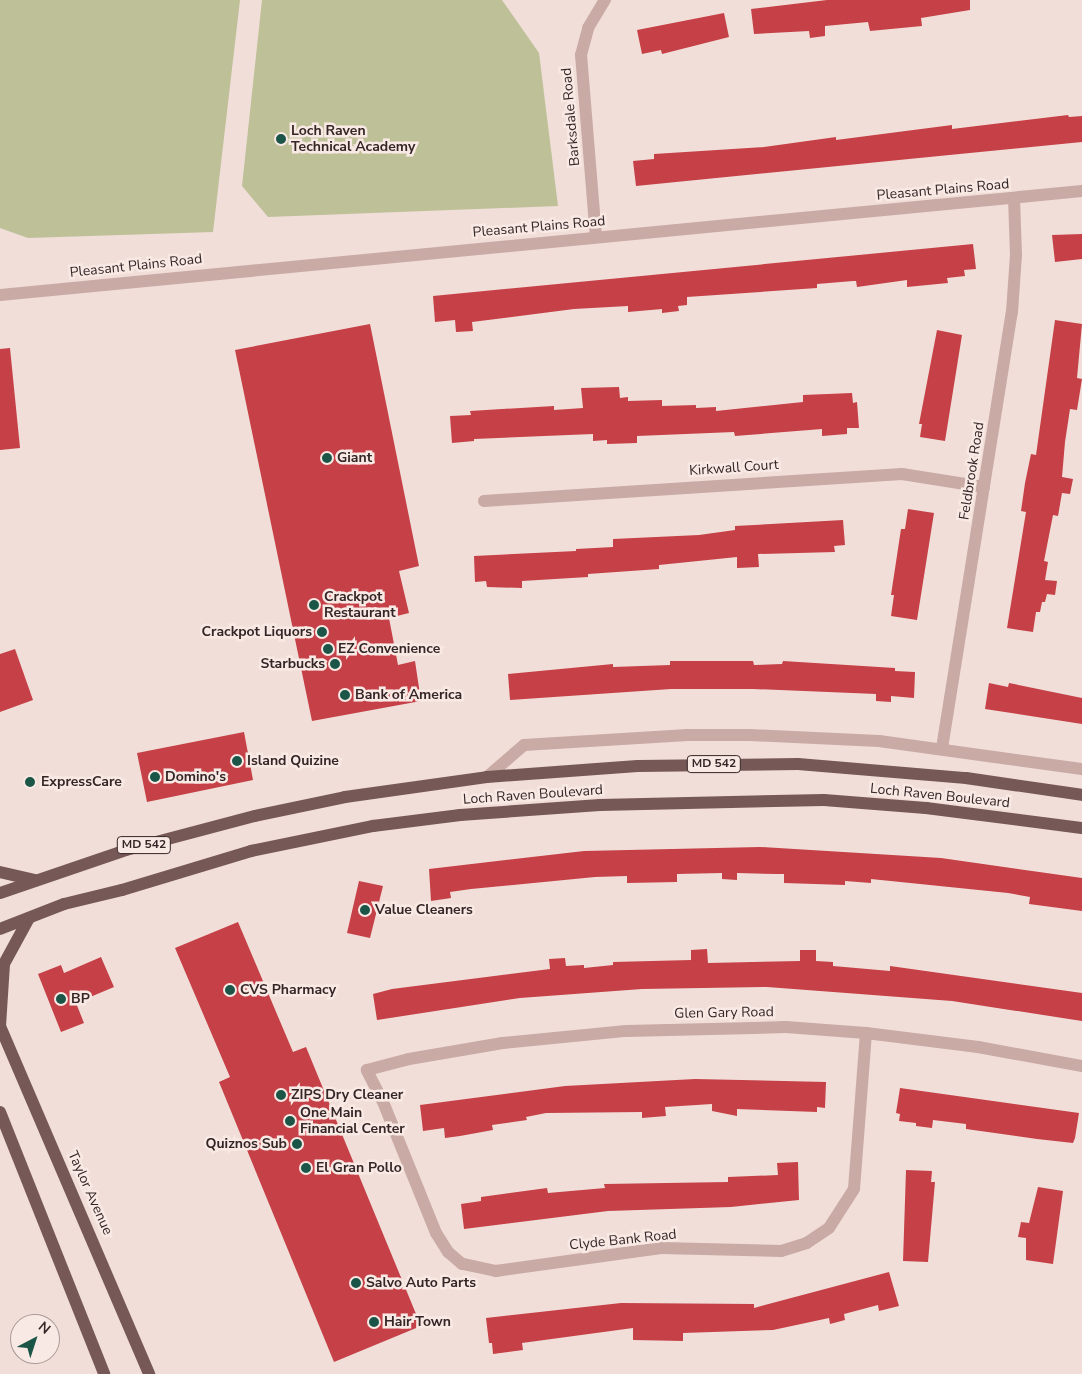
<!DOCTYPE html>
<html>
<head>
<meta charset="utf-8">
<style>
  body { margin:0 }
  #map { position:relative; width:1082px; height:1374px; overflow:hidden; background:#f1ded8; font-family:"Nunito Sans",sans-serif }
  div>[style] { position:absolute }
  [style*='--x'] { left:calc(var(--x)*1px); top:calc(var(--y)*1px); width:calc(var(--w)*1px); rotate:calc(var(--a)*1deg) }
  .green>* { inset:0; background:#bec098 }
  .building>* { inset:0; background:#c64047 }
  .minor>* { height:12px; margin:-6px; padding:0 6px; transform-origin:6px; border-radius:6px; background:#c9aaa4 }
  .major>* { height:12px; margin:-6px; padding:0 6px; transform-origin:6px; border-radius:6px; background:#765857 }
  .dots>* { width:14px; height:14px; translate:-50% -50%; box-sizing:border-box; border:2px solid #f9e9e4; border-radius:50% }
  span { translate:-50% -50%; white-space:nowrap; text-align:center; line-height:1.15; -webkit-text-stroke:5px #f9e9e4; paint-order:stroke }
  .shield-label span { padding:1px 4px; background:#f9e9e4; border:1px solid; border-radius:4px; -webkit-text-stroke-width:0 }
  .shield-label { font-size:12px; color:#342626; font-weight:700 }
  .street-label { font-size:14px; color:#342626 }
  .poi-label { font-size:14px; color:#342626; font-weight:700 }
  .left { translate:0 -50%; text-align:left }
  .right { translate:-100% -50%; text-align:right }
  .north { position:absolute; left:10px; top:1314px; width:50px; height:50px; box-sizing:border-box; background:#f9e9e4; border:1px solid #aa9b98; border-radius:50%; rotate:40deg; font-size:14px; font-weight:700; line-height:20px; text-align:center; color:#342626 }
  .north::after { content:''; display:block; margin:auto; width:18px; height:22px; background:#1b5548; clip-path:polygon(50% 0,100% 100%,50% 72%,0 100%) }
</style>
</head>
<body>
<div id="map">
  <div class="green">
    <div style="clip-path:polygon(0 0,240px 0,213px 232px,28px 238px,0 228px)"></div>
    <div style="clip-path:polygon(262px 0,502px 0,539px 53px,558px 206px,268px 217px,242px 186px)"></div>
  </div>
  <div class="building">
    <div style="clip-path:polygon(827px 0,970px 0,970px 10px,921px 18px,922px 26px,870px 31px,868px 22px,825px 26px,825px 36px,810px 38px,809px 31px,754px 34px,751px 9px)"></div>
    <div style="clip-path:polygon(724px 13px,729px 37px,662px 54px,661px 50px,642px 54px,637px 30px)"></div>
    <div style="clip-path:polygon(1068px 115px,1069px 117px,1082px 116px,1082px 142px,636px 186px,633px 161px,654px 159px,654px 154px,764px 147px,836px 137px,836px 140px,952px 125px,952px 129px)"></div>
    <div style="clip-path:polygon(1082px 234px,1082px 259px,1055px 262px,1052px 235px)"></div>
    <div style="clip-path:polygon(973px 244px,976px 269px,964px 270px,965px 276px,947px 278px,948px 283px,907px 287px,907px 280px,857px 287px,856px 281px,853px 281px,817px 284px,817px 288px,687px 297px,687px 305px,678px 306px,679px 311px,662px 313px,662px 309px,628px 312px,628px 306px,574px 309px,472px 322px,473px 331px,456px 332px,455px 320px,435px 322px,433px 296px)"></div>
    <div style="clip-path:polygon(1055px 320px,1082px 324px,1077px 378px,1082px 379px,1077px 410px,1070px 409px,1065px 442px,1062px 477px,1073px 479px,1070px 494px,1062px 493px,1058px 516px,1053px 515px,1044px 561px,1048px 562px,1045px 580px,1057px 581px,1055px 595px,1047px 594px,1045px 602px,1042px 602px,1040px 612px,1036px 612px,1033px 632px,1007px 628px,1026px 512px,1021px 511px,1025px 483px,1031px 454px,1036px 455px)"></div>
    <div style="clip-path:polygon(370px 324px,419px 566px,399px 571px,409px 613px,389px 618px,398px 665px,415px 661px,421px 701px,312px 721px,235px 350px)"></div>
    <div style="clip-path:polygon(937px 330px,962px 335px,945px 441px,920px 437px,922px 424px,919px 424px)"></div>
    <div style="clip-path:polygon(10px 348px,20px 448px,0 450px,0 349px)"></div>
    <div style="clip-path:polygon(619px 387px,620px 398px,628px 397px,628px 401px,662px 400px,662px 406px,696px 405px,696px 408px,716px 407px,716px 411px,803px 402px,803px 395px,852px 393px,853px 403px,857px 402px,859px 428px,847px 428px,847px 434px,822px 436px,822px 429px,735px 436px,734px 432px,637px 436px,637px 443px,607px 444px,607px 440px,593px 441px,593px 434px,474px 439px,474px 441px,452px 443px,450px 416px,471px 415px,470px 411px,554px 406px,554px 410px,583px 408px,581px 388px)"></div>
    <div style="clip-path:polygon(908px 509px,934px 513px,917px 620px,891px 616px,894px 595px,891px 595px,901px 529px,905px 529px)"></div>
    <div style="clip-path:polygon(843px 520px,845px 545px,834px 546px,835px 552px,758px 554px,759px 567px,737px 568px,737px 557px,659px 565px,659px 569px,588px 574px,588px 577px,522px 581px,522px 588px,487px 587px,486px 581px,475px 582px,474px 556px,576px 551px,576px 549px,613px 547px,613px 539px,699px 535px,735px 530px,735px 526px)"></div>
    <div style="clip-path:polygon(15px 649px,33px 700px,0 712px,0 654px)"></div>
    <div style="clip-path:polygon(670px 661px,753px 661px,754px 665px,782px 664px,783px 661px,895px 668px,895px 671px,915px 672px,914px 698px,891px 696px,891px 702px,876px 701px,876px 694px,753px 689px,671px 689px,510px 700px,508px 674px,613px 664px,613px 667px,670px 665px)"></div>
    <div style="clip-path:polygon(989px 683px,1008px 687px,1009px 683px,1082px 698px,1082px 724px,985px 709px)"></div>
    <div style="clip-path:polygon(244px 732px,253px 780px,147px 802px,137px 753px)"></div>
    <div style="clip-path:polygon(760px 847px,941px 858px,1082px 878px,1082px 911px,1029px 904px,1030px 897px,1008px 893px,871px 879px,871px 883px,845px 881px,845px 885px,784px 883px,784px 874px,777px 874px,737px 873px,737px 880px,722px 879px,722px 873px,677px 874px,677px 882px,627px 883px,627px 876px,595px 877px,471px 889px,450px 892px,451px 898px,431px 901px,429px 869px,584px 851px)"></div>
    <div style="clip-path:polygon(359px 881px,383px 886px,370px 938px,347px 933px)"></div>
    <div style="clip-path:polygon(238px 922px,293px 1052px,306px 1047px,421px 1326px,334px 1362px,219px 1082px,230px 1077px,175px 948px)"></div>
    <div style="clip-path:polygon(707px 949px,708px 963px,800px 961px,800px 950px,816px 950px,816px 961px,833px 962px,833px 966px,890px 971px,890px 966px,1082px 993px,1082px 1021px,952px 1001px,767px 987px,642px 989px,520px 998px,377px 1020px,373px 994px,392px 989px,550px 969px,549px 959px,565px 958px,566px 966px,584px 965px,584px 968px,613px 965px,613px 962px,691px 960px,691px 950px)"></div>
    <div style="clip-path:polygon(101px 957px,114px 987px,76px 1003px,84px 1023px,61px 1032px,38px 974px,61px 965px,64px 973px)"></div>
    <div style="clip-path:polygon(695px 1079px,826px 1082px,825px 1108px,817px 1107px,817px 1112px,737px 1109px,737px 1116px,712px 1111px,712px 1104px,665px 1107px,666px 1116px,642px 1118px,642px 1112px,546px 1113px,526px 1117px,527px 1120px,492px 1125px,493px 1130px,460px 1136px,445px 1138px,444px 1128px,423px 1131px,420px 1105px,565px 1086px)"></div>
    <div style="clip-path:polygon(900px 1088px,1079px 1113px,1075px 1138px,1073px 1143px,1037px 1139px,966px 1129px,966px 1124px,933px 1120px,932px 1128px,916px 1126px,916px 1123px,899px 1121px,900px 1114px,896px 1113px)"></div>
    <div style="clip-path:polygon(798px 1162px,799px 1200px,731px 1207px,608px 1211px,464px 1229px,461px 1204px,481px 1201px,481px 1197px,547px 1188px,548px 1193px,605px 1188px,604px 1184px,728px 1182px,728px 1177px,778px 1175px,777px 1163px)"></div>
    <div style="clip-path:polygon(906px 1170px,932px 1171px,931px 1182px,935px 1182px,928px 1262px,903px 1261px)"></div>
    <div style="clip-path:polygon(1038px 1187px,1063px 1191px,1053px 1264px,1026px 1260px,1026px 1238px,1018px 1237px,1021px 1222px,1029px 1223px)"></div>
    <div style="clip-path:polygon(889px 1272px,899px 1306px,879px 1311px,878px 1305px,844px 1314px,845px 1320px,830px 1324px,829px 1318px,773px 1330px,683px 1333px,683px 1341px,633px 1340px,633px 1328px,522px 1343px,523px 1350px,493px 1354px,492px 1343px,489px 1343px,486px 1318px,621px 1303px,754px 1304px,754px 1308px)"></div>
  </div>
  <div class="minor">
    <div style="--x:596;--y:237;--w:183;--a:-94.7"></div>
    <div style="--x:581;--y:55;--w:28;--a:-75"></div>
    <div style="--x:588;--y:28;--w:33;--a:-59"></div>
    <div style="--x:0;--y:295;--w:1087;--a:-5.49"></div>
    <div style="--x:484;--y:501;--w:419;--a:-3.7"></div>
    <div style="--x:902;--y:474;--w:83;--a:9"></div>
    <div style="--x:942;--y:748;--w:442;--a:-80.9"></div>
    <div style="--x:1012;--y:312;--w:57;--a:-86"></div>
    <div style="--x:1016;--y:255;--w:57;--a:-92"></div>
    <div style="--x:487;--y:777;--w:49;--a:-40.9"></div>
    <div style="--x:524;--y:745;--w:164;--a:-3.5"></div>
    <div style="--x:688;--y:735;--w:62;--a:0"></div>
    <div style="--x:750;--y:735;--w:129;--a:2.7"></div>
    <div style="--x:879;--y:741;--w:205;--a:7.9"></div>
    <div style="--x:866;--y:1033;--w:156;--a:94.4"></div>
    <div style="--x:854;--y:1189;--w:46;--a:122.7"></div>
    <div style="--x:829;--y:1228;--w:27;--a:146"></div>
    <div style="--x:807;--y:1243;--w:27;--a:163"></div>
    <div style="--x:781;--y:1251;--w:120;--a:-178.6"></div>
    <div style="--x:661;--y:1248;--w:167;--a:172.1"></div>
    <div style="--x:496;--y:1271;--w:35;--a:-168"></div>
    <div style="--x:462;--y:1264;--w:18;--a:-139"></div>
    <div style="--x:448;--y:1252;--w:22;--a:-122"></div>
    <div style="--x:436;--y:1233;--w:141;--a:-112"></div>
    <div style="--x:383;--y:1102;--w:36;--a:-117"></div>
    <div style="--x:367;--y:1070;--w:43;--a:-14.7"></div>
    <div style="--x:409;--y:1059;--w:95;--a:-9.7"></div>
    <div style="--x:503;--y:1043;--w:124;--a:-5.6"></div>
    <div style="--x:626;--y:1031;--w:160;--a:-1.4"></div>
    <div style="--x:786;--y:1027;--w:80;--a:4.3"></div>
    <div style="--x:866;--y:1033;--w:113;--a:7.1"></div>
    <div style="--x:978;--y:1047;--w:106;--a:10.4"></div>
  </div>
  <div class="major">
    <div style="--x:0;--y:872;--w:36;--a:13"></div>
    <div style="--x:0;--y:893;--w:133;--a:-18.8"></div>
    <div style="--x:126;--y:850;--w:133;--a:-14.8"></div>
    <div style="--x:255;--y:816;--w:92;--a:-11.9"></div>
    <div style="--x:345;--y:797;--w:143;--a:-8"></div>
    <div style="--x:487;--y:777;--w:151;--a:-4.2"></div>
    <div style="--x:638;--y:766;--w:160;--a:-0.7"></div>
    <div style="--x:798;--y:764;--w:169;--a:4.8"></div>
    <div style="--x:966;--y:778;--w:117;--a:8.3"></div>
    <div style="--x:0;--y:929;--w:69;--a:-21.3"></div>
    <div style="--x:64;--y:904;--w:60;--a:-13.6"></div>
    <div style="--x:122;--y:890;--w:135;--a:-16.8"></div>
    <div style="--x:251;--y:851;--w:125;--a:-11.6"></div>
    <div style="--x:373;--y:826;--w:88;--a:-7.2"></div>
    <div style="--x:460;--y:815;--w:140;--a:-4.1"></div>
    <div style="--x:600;--y:805;--w:224;--a:-1.3"></div>
    <div style="--x:824;--y:800;--w:102;--a:4.5"></div>
    <div style="--x:926;--y:808;--w:157;--a:7.3"></div>
    <div style="--x:0;--y:1026;--w:379;--a:66.8"></div>
    <div style="--x:0;--y:1026;--w:62;--a:-86.3"></div>
    <div style="--x:4;--y:964;--w:52;--a:-61.5"></div>
    <div style="--x:0;--y:1112;--w:282;--a:68.3"></div>
  </div>
  <div class="dots">
    <div style="left:281px;top:139px;background:#1b5548"></div>
    <div style="left:327px;top:458px;background:#1b5548"></div>
    <div style="left:314px;top:605px;background:#1b5548"></div>
    <div style="left:322px;top:632px;background:#1b5548"></div>
    <div style="left:328px;top:649px;background:#1b5548"></div>
    <div style="left:335px;top:664px;background:#1b5548"></div>
    <div style="left:345px;top:695px;background:#1b5548"></div>
    <div style="left:237px;top:761px;background:#1b5548"></div>
    <div style="left:155px;top:777px;background:#1b5548"></div>
    <div style="left:30px;top:782px;background:#1b5548"></div>
    <div style="left:365px;top:910px;background:#1b5548"></div>
    <div style="left:230px;top:990px;background:#1b5548"></div>
    <div style="left:61px;top:999px;background:#1b5548"></div>
    <div style="left:281px;top:1095px;background:#1b5548"></div>
    <div style="left:290px;top:1121px;background:#1b5548"></div>
    <div style="left:297px;top:1144px;background:#1b5548"></div>
    <div style="left:306px;top:1168px;background:#1b5548"></div>
    <div style="left:356px;top:1283px;background:#1b5548"></div>
    <div style="left:374px;top:1322px;background:#1b5548"></div>
  </div>
  <div class="shield-label">
    <span style="left:714px;top:764px">MD 542</span>
    <span style="left:144px;top:845px">MD 542</span>
  </div>
  <div class="street-label">
    <span style="left:571px;top:117px;rotate:-95deg">Barksdale Road</span>
    <span style="left:943px;top:190px;rotate:-5deg">Pleasant Plains Road</span>
    <span style="left:539px;top:227px;rotate:-5deg">Pleasant Plains Road</span>
    <span style="left:136px;top:266px;rotate:-6deg">Pleasant Plains Road</span>
    <span style="left:734px;top:468px;rotate:-4deg">Kirkwall Court</span>
    <span style="left:972px;top:471px;rotate:-81deg">Feldbrook Road</span>
    <span style="left:533px;top:795px;rotate:-4deg">Loch Raven Boulevard</span>
    <span style="left:940px;top:796px;rotate:6deg">Loch Raven Boulevard</span>
    <span style="left:724px;top:1013px;rotate:-1deg">Glen Gary Road</span>
    <span style="left:90px;top:1193px;rotate:66deg">Taylor Avenue</span>
    <span style="left:623px;top:1240px;rotate:-6deg">Clyde Bank Road</span>
  </div>
  <div class="poi-label">
    <span class="left" style="left:291px;top:139px">Loch Raven<br>Technical Academy</span>
    <span class="left" style="left:337px;top:458px">Giant</span>
    <span class="left" style="left:324px;top:605px">Crackpot<br>Restaurant</span>
    <span class="right" style="left:312px;top:632px">Crackpot Liquors</span>
    <span class="left" style="left:338px;top:649px">EZ Convenience</span>
    <span class="right" style="left:325px;top:664px">Starbucks</span>
    <span class="left" style="left:355px;top:695px">Bank of America</span>
    <span class="left" style="left:247px;top:761px">Island Quizine</span>
    <span class="left" style="left:165px;top:777px">Domino's</span>
    <span class="left" style="left:41px;top:782px">ExpressCare</span>
    <span class="left" style="left:375px;top:910px">Value Cleaners</span>
    <span class="left" style="left:240px;top:990px">CVS Pharmacy</span>
    <span class="left" style="left:71px;top:999px">BP</span>
    <span class="left" style="left:291px;top:1095px">ZIPS Dry Cleaner</span>
    <span class="left" style="left:300px;top:1121px">One Main<br>Financial Center</span>
    <span class="right" style="left:287px;top:1144px">Quiznos Sub</span>
    <span class="left" style="left:316px;top:1168px">El Gran Pollo</span>
    <span class="left" style="left:366px;top:1283px">Salvo Auto Parts</span>
    <span class="left" style="left:384px;top:1322px">Hair Town</span>
  </div>
  <div class="north">N</div>
</div>
</body>
</html>
